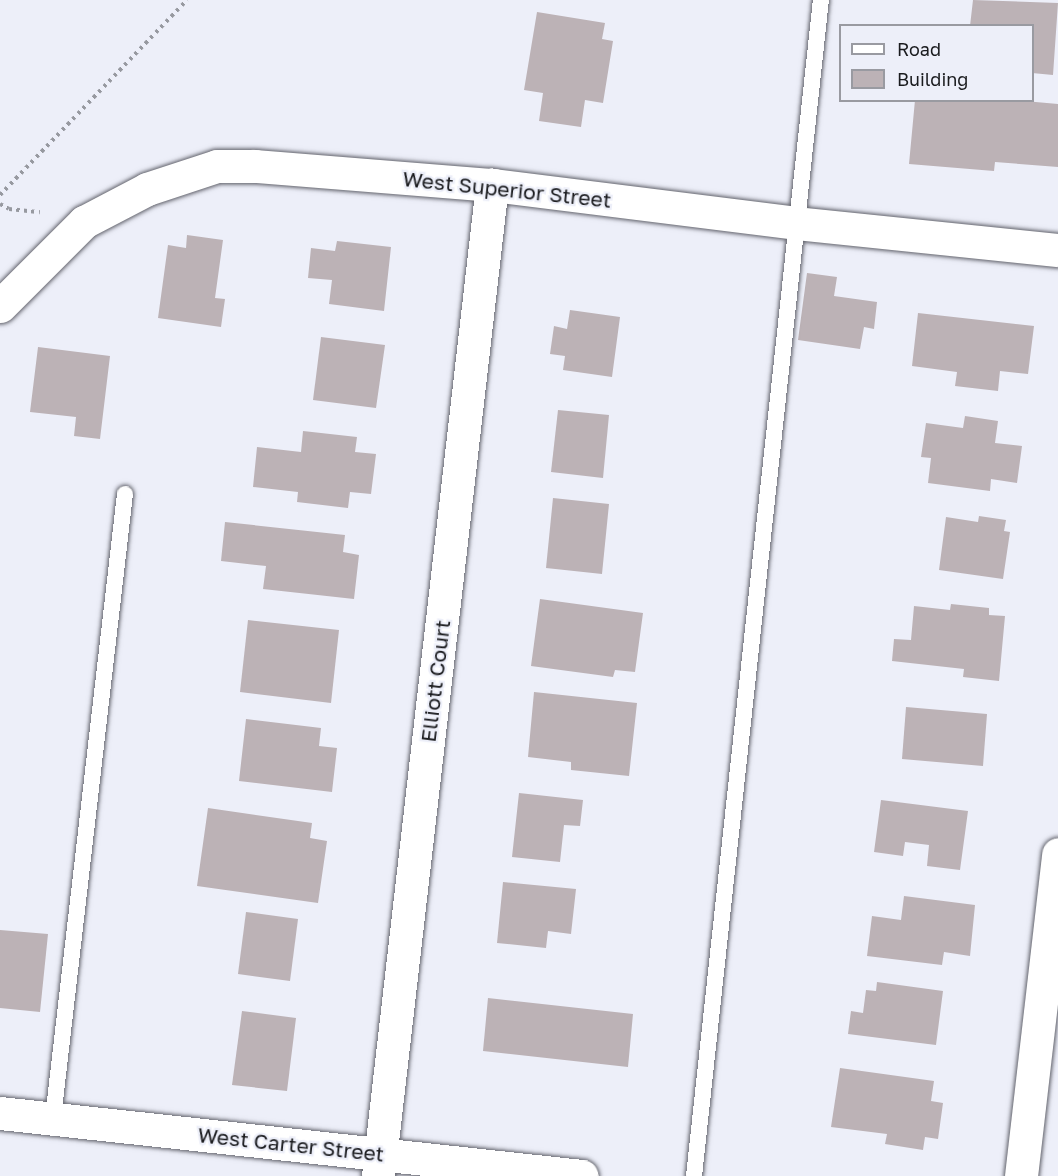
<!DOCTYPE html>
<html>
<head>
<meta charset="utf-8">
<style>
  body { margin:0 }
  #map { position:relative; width:1058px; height:1176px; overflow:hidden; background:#edeff9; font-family:"Golos Text",sans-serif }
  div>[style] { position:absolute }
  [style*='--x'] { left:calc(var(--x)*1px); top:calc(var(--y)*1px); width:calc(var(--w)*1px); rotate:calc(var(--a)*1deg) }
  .building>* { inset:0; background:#bcb2b6 }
  .path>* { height:4px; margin-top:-2px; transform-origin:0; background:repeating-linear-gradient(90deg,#9799a0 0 3px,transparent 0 7.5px) }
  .roads { filter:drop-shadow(0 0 2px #63646d) drop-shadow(0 0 2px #63646d) }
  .lane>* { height:16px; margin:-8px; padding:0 8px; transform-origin:8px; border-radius:8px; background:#fff }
  .street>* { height:33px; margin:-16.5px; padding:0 16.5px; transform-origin:16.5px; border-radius:16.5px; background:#fff }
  span { translate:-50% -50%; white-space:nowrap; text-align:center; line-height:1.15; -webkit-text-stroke:4.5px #edeff9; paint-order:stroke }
  .street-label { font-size:21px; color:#1a1b1e }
  .legend { position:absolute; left:839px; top:24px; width:195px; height:78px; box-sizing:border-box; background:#edeff9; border:2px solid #999aa1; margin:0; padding:8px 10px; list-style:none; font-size:18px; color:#1a1b1e }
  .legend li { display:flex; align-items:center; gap:12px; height:30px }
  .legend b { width:30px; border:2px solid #999aa1 }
</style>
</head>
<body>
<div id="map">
  <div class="building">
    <div style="clip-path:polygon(973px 0,1058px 3px,1053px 75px,1032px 73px,1032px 26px,970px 26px)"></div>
    <div style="clip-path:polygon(537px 12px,605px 23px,602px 39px,613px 41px,603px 103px,585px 100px,581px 127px,539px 121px,543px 93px,524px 90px)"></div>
    <div style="clip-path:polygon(915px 100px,1013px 100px,1058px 104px,1058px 167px,995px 162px,994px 171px,909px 164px)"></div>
    <div style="clip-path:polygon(187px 235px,223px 240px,215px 298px,225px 299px,221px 327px,158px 318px,168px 245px,186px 248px)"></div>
    <div style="clip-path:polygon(337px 241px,391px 247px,384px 311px,329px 304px,332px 280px,308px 278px,311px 248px,335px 251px)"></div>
    <div style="clip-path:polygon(807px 273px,837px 277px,834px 296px,877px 302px,874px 329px,864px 327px,860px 349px,798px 340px)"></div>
    <div style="clip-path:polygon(570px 310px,620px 317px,612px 377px,563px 370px,565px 356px,550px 354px,554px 326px,567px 329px)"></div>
    <div style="clip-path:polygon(918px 313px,1034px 326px,1028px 374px,1000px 371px,998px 391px,955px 386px,957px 372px,912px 366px)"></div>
    <div style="clip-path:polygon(321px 337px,385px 345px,376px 408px,313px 400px)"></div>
    <div style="clip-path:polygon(38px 347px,110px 356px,100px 439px,74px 436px,76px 417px,30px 412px)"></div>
    <div style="clip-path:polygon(558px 410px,609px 415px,603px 478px,551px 472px)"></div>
    <div style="clip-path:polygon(965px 416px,998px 421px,995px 443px,1022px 446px,1017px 483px,991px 479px,990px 491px,928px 483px,931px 458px,921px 457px,926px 423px,963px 428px)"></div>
    <div style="clip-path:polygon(303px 431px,357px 437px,355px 452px,376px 454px,371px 494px,350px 492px,348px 508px,297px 502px,298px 492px,253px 487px,257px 447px,301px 452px)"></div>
    <div style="clip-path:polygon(553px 498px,609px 504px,602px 574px,546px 568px)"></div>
    <div style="clip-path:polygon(979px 516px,1006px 520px,1004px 531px,1010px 532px,1003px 579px,939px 570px,946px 517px,978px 522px)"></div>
    <div style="clip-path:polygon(225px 522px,345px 535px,343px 552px,359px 555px,354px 599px,263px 589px,266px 566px,221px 561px)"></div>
    <div style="clip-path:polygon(540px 599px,643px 613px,635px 672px,615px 670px,613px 677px,531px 666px)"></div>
    <div style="clip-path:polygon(951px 604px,989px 608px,989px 615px,1005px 616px,999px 681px,963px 677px,964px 669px,892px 661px,894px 639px,911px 640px,914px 606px,950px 610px)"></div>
    <div style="clip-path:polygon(248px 620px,339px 630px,331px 703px,240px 692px)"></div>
    <div style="clip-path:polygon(534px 692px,637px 703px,629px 776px,571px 770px,571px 762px,528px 757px)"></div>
    <div style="clip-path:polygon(906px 707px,987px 714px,983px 766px,902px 759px)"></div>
    <div style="clip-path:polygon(246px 719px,321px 728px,319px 746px,337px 748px,332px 792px,239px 781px)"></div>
    <div style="clip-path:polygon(519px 793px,583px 800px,580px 826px,564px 825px,560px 862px,512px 857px)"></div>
    <div style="clip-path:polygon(881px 800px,968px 811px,960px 870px,927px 866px,929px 845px,905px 842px,903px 856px,874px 852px)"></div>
    <div style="clip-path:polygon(208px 808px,312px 823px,310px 838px,327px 841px,318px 903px,197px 886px)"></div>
    <div style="clip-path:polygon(503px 882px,576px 889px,571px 934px,548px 931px,546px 948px,497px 943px)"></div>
    <div style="clip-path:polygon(904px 896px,975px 905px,970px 956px,944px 952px,942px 965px,867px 956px,872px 916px,901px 920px)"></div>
    <div style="clip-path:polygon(246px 912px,298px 919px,290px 981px,238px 974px)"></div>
    <div style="clip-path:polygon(0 930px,48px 934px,40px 1012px,0 1008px)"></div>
    <div style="clip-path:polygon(877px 982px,943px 991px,936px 1045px,848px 1034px,851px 1011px,863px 1013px,866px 990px,876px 991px)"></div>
    <div style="clip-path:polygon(488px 998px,633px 1014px,628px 1067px,483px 1051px)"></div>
    <div style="clip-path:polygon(242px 1011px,296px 1018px,287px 1091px,232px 1085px)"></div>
    <div style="clip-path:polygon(840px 1068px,934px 1081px,931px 1101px,943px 1103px,938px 1139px,925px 1137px,923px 1150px,885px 1144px,887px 1134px,831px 1127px)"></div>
  </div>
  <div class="path">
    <div style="--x:0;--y:195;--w:270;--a:-46.2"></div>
    <div style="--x:0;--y:204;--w:10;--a:29"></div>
    <div style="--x:9;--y:209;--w:31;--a:6"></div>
  </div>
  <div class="roads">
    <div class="lane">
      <div style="--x:53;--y:1118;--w:628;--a:-83.42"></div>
      <div style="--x:694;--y:1176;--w:1183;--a:-83.84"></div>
    </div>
    <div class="street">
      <div style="--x:0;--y:306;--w:119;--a:-45"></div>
      <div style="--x:84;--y:222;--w:71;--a:-27.6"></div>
      <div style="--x:147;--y:189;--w:74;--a:-18.2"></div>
      <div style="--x:217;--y:166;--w:38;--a:0"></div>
      <div style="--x:255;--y:166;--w:238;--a:4.6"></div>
      <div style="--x:492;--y:185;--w:306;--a:7.1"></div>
      <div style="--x:796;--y:223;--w:263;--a:5.9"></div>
      <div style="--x:0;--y:1113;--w:585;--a:6.18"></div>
      <div style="--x:378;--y:1176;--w:998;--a:-83.44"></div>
      <div style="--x:1021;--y:1176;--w:324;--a:-83.4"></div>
    </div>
  </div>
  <div class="street-label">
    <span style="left:507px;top:189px;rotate:6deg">West Superior Street</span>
    <span style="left:435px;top:681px;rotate:-83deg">Elliott Court</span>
    <span style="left:291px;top:1144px;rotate:6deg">West Carter Street</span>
  </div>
  <ul class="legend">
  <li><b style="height:8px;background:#fff"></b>Road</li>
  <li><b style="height:16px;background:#bcb2b6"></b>Building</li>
  </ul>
</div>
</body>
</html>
